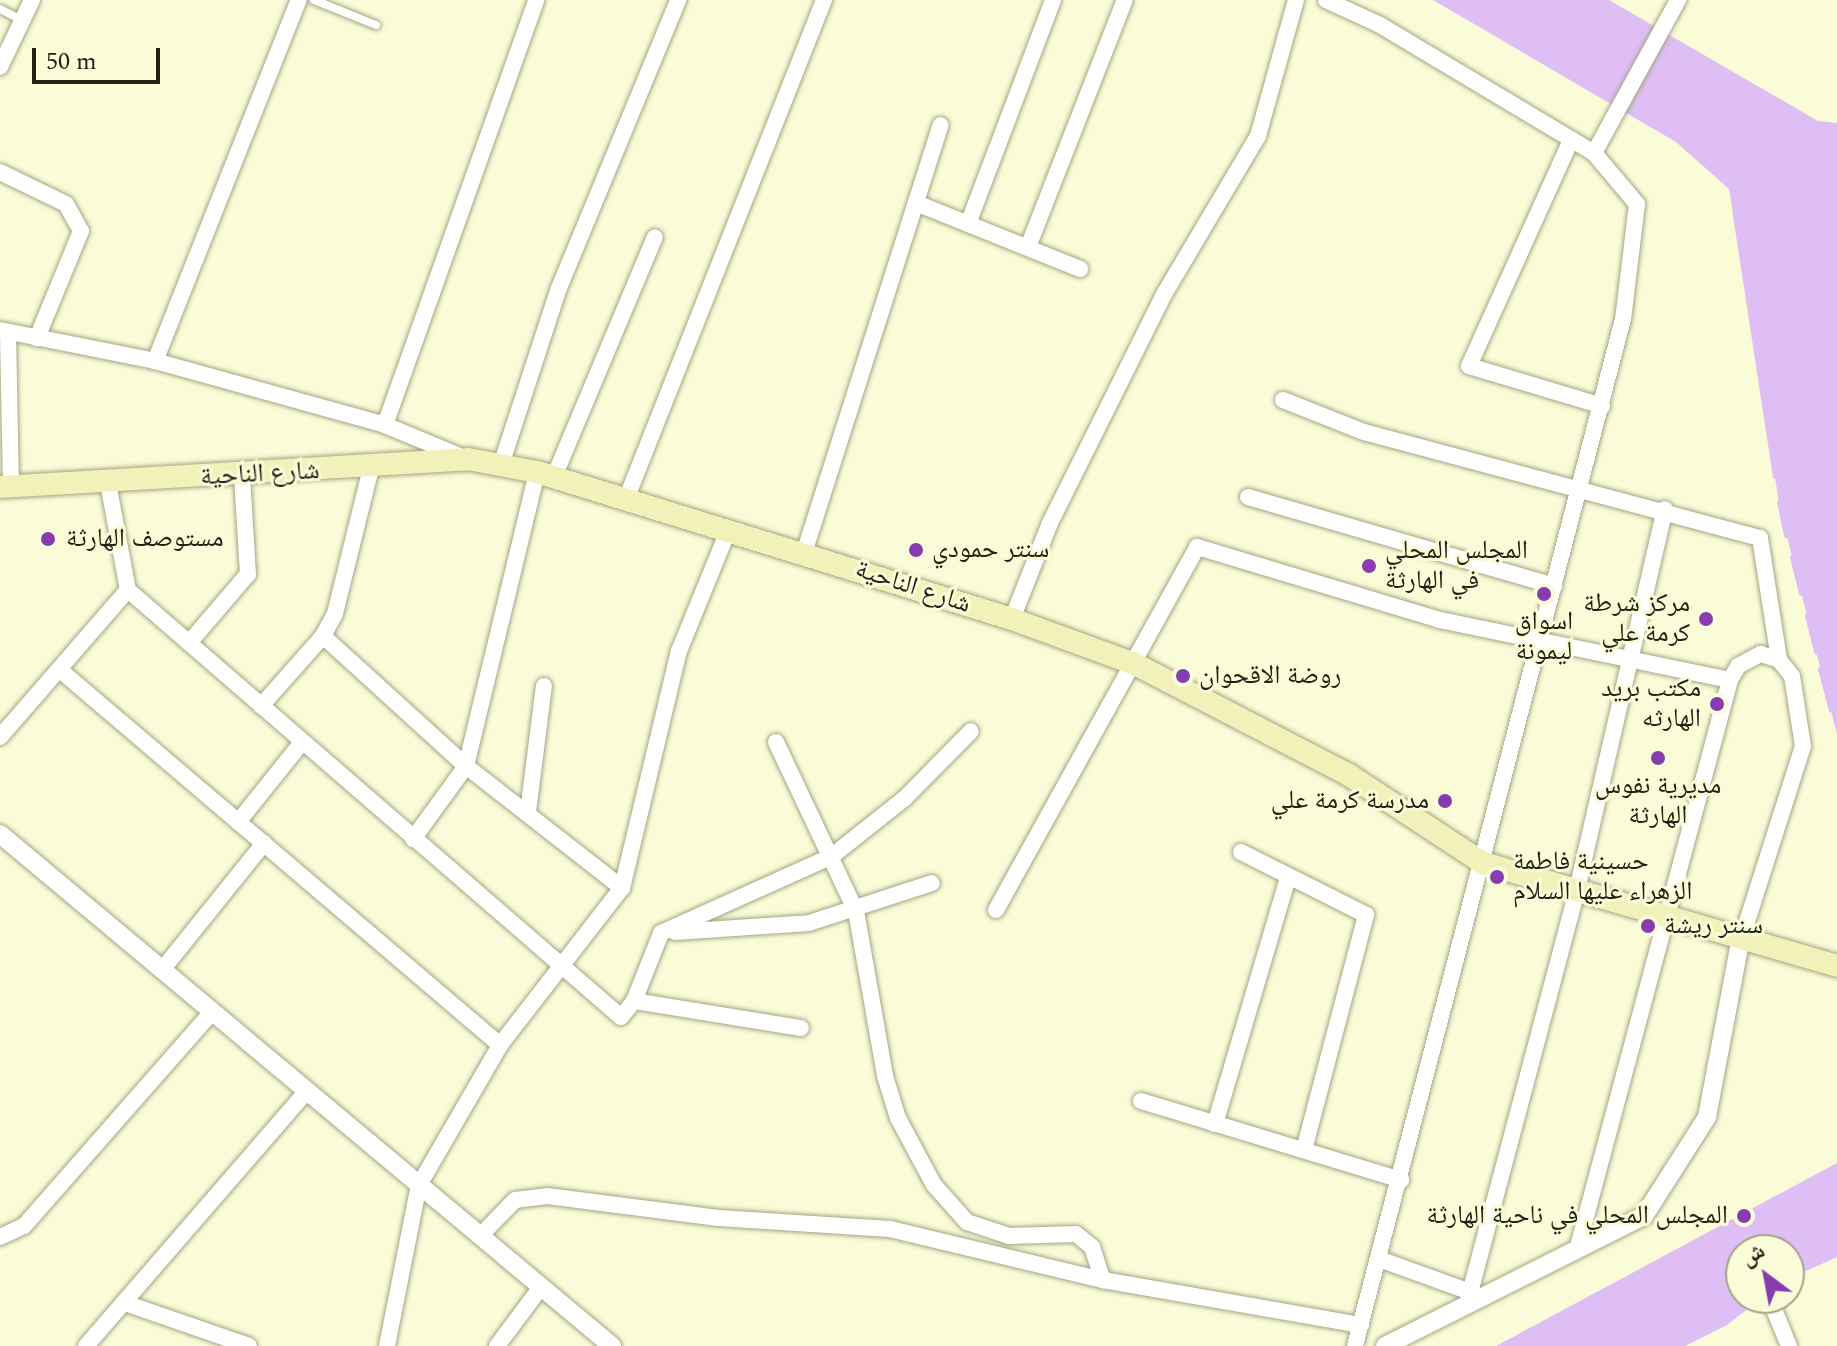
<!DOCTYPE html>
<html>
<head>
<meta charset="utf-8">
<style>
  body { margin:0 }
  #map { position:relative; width:1837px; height:1346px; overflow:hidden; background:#fafbd7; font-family:Spectral,"Noto Naskh Arabic",serif }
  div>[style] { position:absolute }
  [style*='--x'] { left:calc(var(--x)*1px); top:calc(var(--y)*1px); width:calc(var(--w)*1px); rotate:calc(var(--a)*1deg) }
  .water>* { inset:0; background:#dfbef6 }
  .stream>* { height:5px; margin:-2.5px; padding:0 2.5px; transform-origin:2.5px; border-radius:2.5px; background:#dfbef6 }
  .roads { filter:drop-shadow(0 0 2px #a4a584) drop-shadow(0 0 2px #a4a584) }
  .service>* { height:8px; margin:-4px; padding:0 4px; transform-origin:4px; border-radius:4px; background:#fff }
  .minor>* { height:16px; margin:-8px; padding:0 8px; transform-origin:8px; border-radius:8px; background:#fff }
  .tertiary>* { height:18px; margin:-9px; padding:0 9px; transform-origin:9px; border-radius:9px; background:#fff }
  .secondary>* { height:22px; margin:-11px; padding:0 11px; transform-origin:11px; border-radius:11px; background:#f2f1ba }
  .dots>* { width:22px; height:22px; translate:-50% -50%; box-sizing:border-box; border:4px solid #fafbd7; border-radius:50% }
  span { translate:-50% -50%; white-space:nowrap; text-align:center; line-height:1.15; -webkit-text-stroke:6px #fafbd7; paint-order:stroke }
  .street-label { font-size:26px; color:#212114 }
  .poi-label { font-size:26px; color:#212114 }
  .left { translate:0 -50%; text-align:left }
  .right { translate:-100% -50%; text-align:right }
  .north { position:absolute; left:1725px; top:1234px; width:80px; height:80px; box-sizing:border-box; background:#fafbd7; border:2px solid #a3a489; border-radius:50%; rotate:328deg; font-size:22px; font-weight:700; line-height:32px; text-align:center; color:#212114 }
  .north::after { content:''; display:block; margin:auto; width:28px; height:36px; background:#873daf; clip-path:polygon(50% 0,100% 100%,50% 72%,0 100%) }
  .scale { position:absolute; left:32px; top:48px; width:128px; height:36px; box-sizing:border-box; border:4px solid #212114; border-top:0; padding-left:10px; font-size:24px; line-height:28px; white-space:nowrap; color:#212114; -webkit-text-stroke:6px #fafbd7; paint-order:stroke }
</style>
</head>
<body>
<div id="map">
  <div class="water">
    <div style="clip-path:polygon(1433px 0,1609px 0,1818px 121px,1837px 123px,1837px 734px,1780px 509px,1729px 189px,1676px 142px)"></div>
    <div style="clip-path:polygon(1837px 1163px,1837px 1257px,1789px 1279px,1789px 1250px,1741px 1250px,1741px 1298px,1762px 1298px,1727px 1325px,1685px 1346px,1496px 1346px)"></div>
  </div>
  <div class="stream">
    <div style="--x:1740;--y:212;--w:6;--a:149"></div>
    <div style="--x:1735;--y:215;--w:264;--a:81.3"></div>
    <div style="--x:1779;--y:502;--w:34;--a:78"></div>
    <div style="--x:1792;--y:557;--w:37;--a:76"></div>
    <div style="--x:1807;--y:615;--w:38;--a:76"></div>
    <div style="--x:1820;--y:669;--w:42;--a:75"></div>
  </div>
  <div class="roads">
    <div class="service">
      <div style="--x:314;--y:0;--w:67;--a:22"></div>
      <div style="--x:0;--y:9;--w:25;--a:27"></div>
    </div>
    <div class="minor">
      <div style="--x:1326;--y:0;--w:60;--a:24.8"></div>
      <div style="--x:1380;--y:25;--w:249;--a:30.9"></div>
      <div style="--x:1594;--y:153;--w:67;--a:49.9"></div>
      <div style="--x:1637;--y:204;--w:116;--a:96.9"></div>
      <div style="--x:1623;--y:319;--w:1061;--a:104.63"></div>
      <div style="--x:0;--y:67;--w:74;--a:-64.5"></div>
      <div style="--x:1571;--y:140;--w:248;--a:114.3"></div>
      <div style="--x:1469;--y:366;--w:139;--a:16.7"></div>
      <div style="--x:1594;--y:153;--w:175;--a:-61.2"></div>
      <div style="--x:0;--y:172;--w:73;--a:25.9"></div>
      <div style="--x:66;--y:204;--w:31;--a:61"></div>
      <div style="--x:81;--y:231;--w:116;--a:112.4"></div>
      <div style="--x:916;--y:203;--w:177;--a:21.9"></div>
      <div style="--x:968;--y:224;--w:240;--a:-69.2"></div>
      <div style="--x:1028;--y:247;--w:265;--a:-68.6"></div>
      <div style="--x:0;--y:330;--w:158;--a:11.3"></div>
      <div style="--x:155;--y:361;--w:239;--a:15.5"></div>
      <div style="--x:385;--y:425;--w:83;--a:22.6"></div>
      <div style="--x:8;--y:332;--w:154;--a:88.9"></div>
      <div style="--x:155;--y:361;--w:389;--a:-68.3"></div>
      <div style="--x:1283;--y:400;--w:87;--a:21.6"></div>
      <div style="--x:1364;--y:432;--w:410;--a:15"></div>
      <div style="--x:1760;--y:538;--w:123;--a:81.1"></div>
      <div style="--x:385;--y:425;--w:451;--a:-70.4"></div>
      <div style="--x:501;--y:465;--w:186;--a:-71.9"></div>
      <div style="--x:559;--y:288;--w:312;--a:-67.5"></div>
      <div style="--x:371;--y:468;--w:150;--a:103.9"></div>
      <div style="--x:335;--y:614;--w:25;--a:119"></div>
      <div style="--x:323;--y:636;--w:193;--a:42.3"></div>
      <div style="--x:466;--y:766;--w:198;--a:38"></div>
      <div style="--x:554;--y:477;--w:260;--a:-67.2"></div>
      <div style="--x:627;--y:497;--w:535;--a:-68.38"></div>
      <div style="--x:1248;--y:497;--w:319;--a:16.2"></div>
      <div style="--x:804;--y:553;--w:449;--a:-72.3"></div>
      <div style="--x:128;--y:590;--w:652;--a:40.9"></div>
      <div style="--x:621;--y:1017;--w:21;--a:-51"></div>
      <div style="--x:634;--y:1001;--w:73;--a:-68.3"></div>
      <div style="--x:661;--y:933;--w:188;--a:-24.2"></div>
      <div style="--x:832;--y:856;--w:92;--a:-38.4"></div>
      <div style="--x:904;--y:799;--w:95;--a:-45.4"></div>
      <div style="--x:1012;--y:619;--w:103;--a:-68.4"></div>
      <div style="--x:1050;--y:523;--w:254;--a:-63.5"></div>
      <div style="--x:1163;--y:296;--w:186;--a:-59.3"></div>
      <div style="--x:1258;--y:136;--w:141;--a:-74.4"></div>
      <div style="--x:189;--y:643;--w:91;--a:-49.5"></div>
      <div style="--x:248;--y:574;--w:99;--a:-93.5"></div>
      <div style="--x:60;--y:670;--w:578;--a:40.44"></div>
      <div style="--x:261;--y:706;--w:94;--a:-48.5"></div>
      <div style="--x:0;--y:737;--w:195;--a:-49"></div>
      <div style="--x:128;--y:590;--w:109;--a:-100.6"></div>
      <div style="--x:776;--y:742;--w:187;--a:64.7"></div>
      <div style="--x:856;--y:911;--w:168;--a:80"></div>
      <div style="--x:885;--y:1076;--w:44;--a:72.8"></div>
      <div style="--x:898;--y:1118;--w:76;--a:61.8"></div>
      <div style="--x:934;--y:1185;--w:50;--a:48.3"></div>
      <div style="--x:967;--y:1222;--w:44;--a:18.4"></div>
      <div style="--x:1009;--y:1236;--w:67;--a:-1.7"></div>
      <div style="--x:1076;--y:1234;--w:21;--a:39"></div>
      <div style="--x:1092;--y:1247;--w:35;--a:72"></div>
      <div style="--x:528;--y:812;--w:127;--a:-82.8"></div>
      <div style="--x:238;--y:822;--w:102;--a:-51.3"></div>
      <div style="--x:413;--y:839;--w:90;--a:-54"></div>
      <div style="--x:466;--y:766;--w:302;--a:-76.4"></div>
      <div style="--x:1241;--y:852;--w:140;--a:26.7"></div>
      <div style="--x:1366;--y:915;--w:243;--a:104.8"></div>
      <div style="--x:996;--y:910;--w:415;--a:-61"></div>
      <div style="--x:1197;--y:547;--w:254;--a:16.7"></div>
      <div style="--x:1440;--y:620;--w:296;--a:11.7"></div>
      <div style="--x:675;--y:932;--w:134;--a:-3.8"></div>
      <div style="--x:809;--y:923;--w:129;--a:-18"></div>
      <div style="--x:162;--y:970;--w:163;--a:-51.2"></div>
      <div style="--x:634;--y:1001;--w:169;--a:9.2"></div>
      <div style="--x:1141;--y:1101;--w:272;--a:16.9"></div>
      <div style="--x:1215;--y:1124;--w:258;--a:-73.5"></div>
      <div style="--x:480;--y:1236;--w:50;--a:-45.8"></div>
      <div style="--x:515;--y:1200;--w:32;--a:-7"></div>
      <div style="--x:547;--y:1196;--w:173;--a:7.3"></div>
      <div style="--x:719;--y:1218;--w:171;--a:3.7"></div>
      <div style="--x:890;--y:1229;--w:219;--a:13.5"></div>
      <div style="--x:1103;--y:1280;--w:262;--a:9.9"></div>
      <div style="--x:0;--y:1237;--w:26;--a:-25"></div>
      <div style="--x:24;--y:1226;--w:285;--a:-48.7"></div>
      <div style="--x:1577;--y:1250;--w:590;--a:-74.97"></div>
      <div style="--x:1730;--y:680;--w:16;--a:-60"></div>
      <div style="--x:1738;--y:666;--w:26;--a:-28"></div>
      <div style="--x:1761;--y:654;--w:19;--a:18"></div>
      <div style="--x:1779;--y:660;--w:21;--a:51"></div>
      <div style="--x:1792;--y:676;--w:71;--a:81.1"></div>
      <div style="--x:1803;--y:746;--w:207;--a:107.7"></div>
      <div style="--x:1379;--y:1259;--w:97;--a:19.9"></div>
      <div style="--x:125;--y:1303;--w:131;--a:19.1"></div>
      <div style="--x:1467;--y:1304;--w:424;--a:-75.1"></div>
      <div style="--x:1576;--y:894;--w:395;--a:-77"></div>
      <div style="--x:1773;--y:1307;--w:42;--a:67.7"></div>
      <div style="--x:86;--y:1346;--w:337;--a:-49.1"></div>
      <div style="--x:387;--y:1346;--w:164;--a:-78.8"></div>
      <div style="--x:419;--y:1185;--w:162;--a:-59.9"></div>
      <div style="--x:500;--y:1045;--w:199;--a:-52.2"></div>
      <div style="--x:622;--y:888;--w:244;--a:-76.5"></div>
      <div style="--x:679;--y:651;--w:130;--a:-67.8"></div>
      <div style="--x:497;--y:1346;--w:74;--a:-53.3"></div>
    </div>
    <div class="tertiary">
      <div style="--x:0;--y:834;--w:798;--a:39.92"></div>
      <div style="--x:1385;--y:1346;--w:290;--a:-26.7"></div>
      <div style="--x:1644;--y:1216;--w:117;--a:-57.5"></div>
      <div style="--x:1707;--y:1117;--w:177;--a:-79.3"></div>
    </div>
    <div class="secondary">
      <div style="--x:0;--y:487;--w:469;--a:-3.4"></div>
      <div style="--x:468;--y:459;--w:70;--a:10.7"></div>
      <div style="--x:537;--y:472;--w:497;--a:17.2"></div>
      <div style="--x:1012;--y:619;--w:131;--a:20.1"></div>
      <div style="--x:1135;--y:664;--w:241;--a:27.4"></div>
      <div style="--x:1349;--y:775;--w:160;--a:33.3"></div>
      <div style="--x:1483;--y:863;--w:369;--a:16.2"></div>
    </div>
  </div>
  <div class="dots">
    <div style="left:48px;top:539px;background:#873daf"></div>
    <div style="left:916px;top:550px;background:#873daf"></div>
    <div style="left:1369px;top:566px;background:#873daf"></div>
    <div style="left:1544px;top:594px;background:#873daf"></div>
    <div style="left:1706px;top:619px;background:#873daf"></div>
    <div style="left:1183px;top:676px;background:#873daf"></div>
    <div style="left:1717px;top:704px;background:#873daf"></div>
    <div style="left:1658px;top:758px;background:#873daf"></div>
    <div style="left:1445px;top:801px;background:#873daf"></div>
    <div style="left:1497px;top:877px;background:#873daf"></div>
    <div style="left:1648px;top:926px;background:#873daf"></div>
    <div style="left:1744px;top:1216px;background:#873daf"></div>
  </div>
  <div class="street-label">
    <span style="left:260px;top:474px;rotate:-3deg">شارع الناحية</span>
    <span style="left:913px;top:587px;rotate:18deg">شارع الناحية</span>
  </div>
  <div class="poi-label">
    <span class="left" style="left:66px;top:539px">مستوصف الهارثة</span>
    <span class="left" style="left:932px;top:550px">سنتر حمودي</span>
    <span class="left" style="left:1385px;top:566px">المجلس المحلي<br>في الهارثة</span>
    <span class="right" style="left:1690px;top:619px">مركز شرطة<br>كرمة علي</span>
    <span style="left:1544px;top:637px">اسواق<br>ليمونة</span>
    <span class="left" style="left:1199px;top:676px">روضة الاقحوان</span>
    <span class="right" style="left:1701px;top:704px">مكتب بريد<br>الهارثه</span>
    <span style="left:1658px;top:801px">مديرية نفوس<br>الهارثة</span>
    <span class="right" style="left:1429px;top:801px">مدرسة كرمة علي</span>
    <span class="left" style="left:1513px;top:877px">حسينية فاطمة<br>الزهراء عليها السلام</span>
    <span class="left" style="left:1664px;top:926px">سنتر ريشة</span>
    <span class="right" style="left:1728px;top:1216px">المجلس المحلي في ناحية الهارثة</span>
  </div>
  <div class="north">ش</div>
  <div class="scale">50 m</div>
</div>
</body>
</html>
